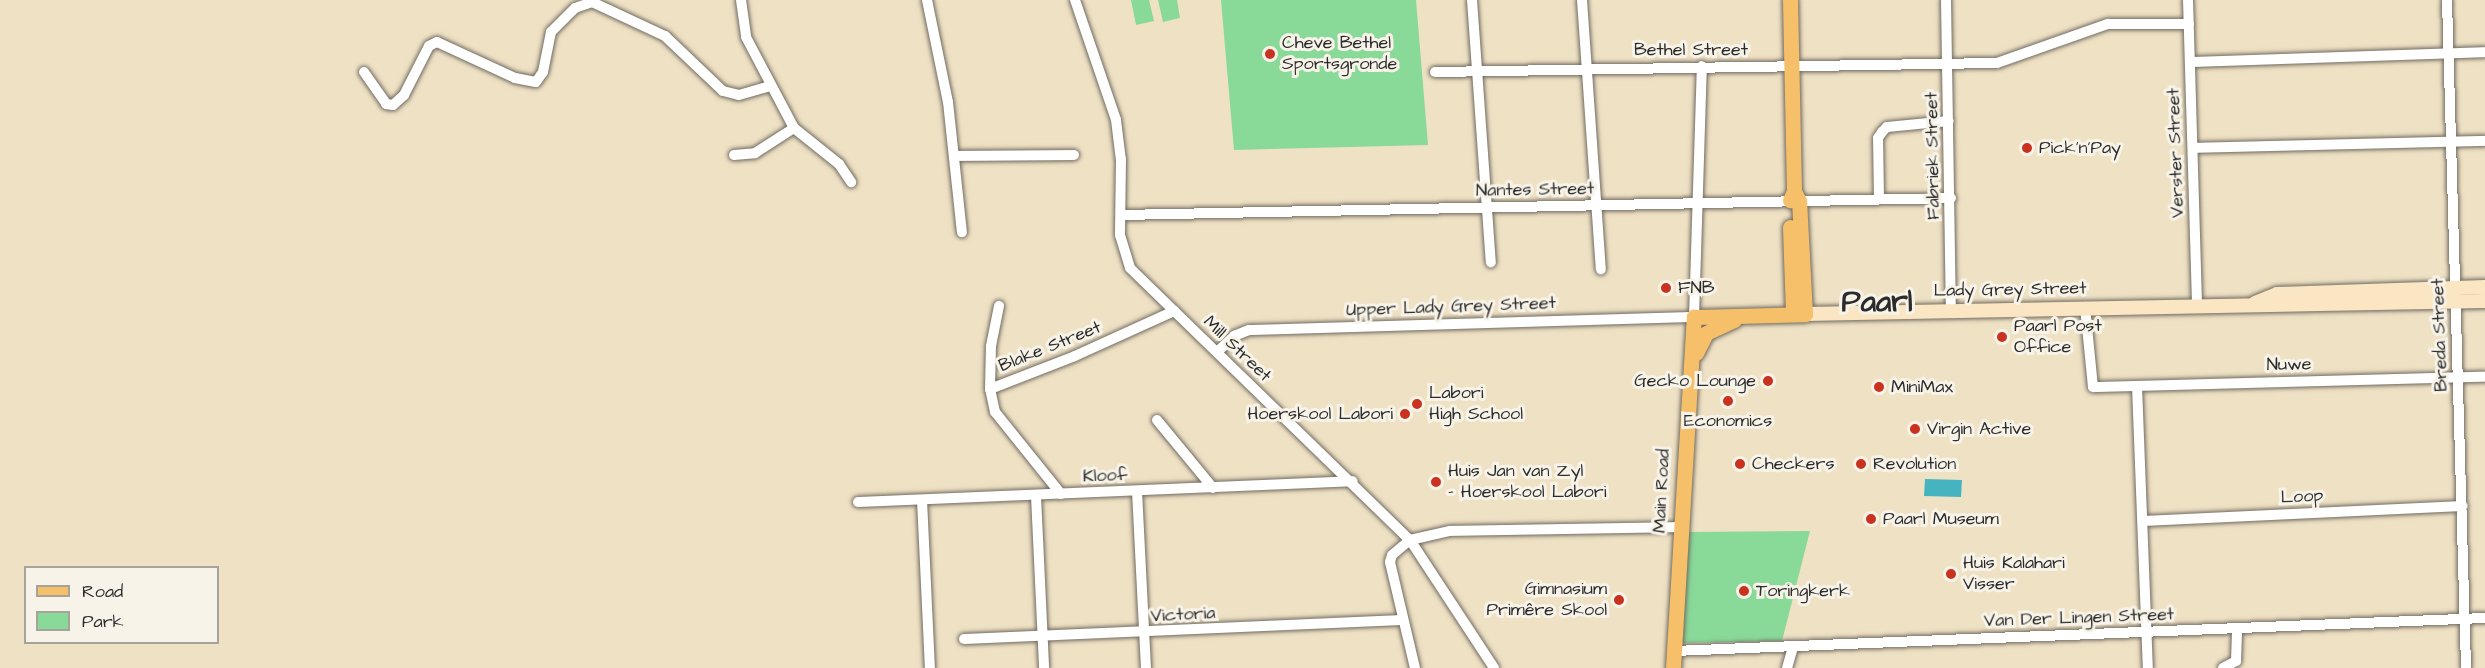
<!DOCTYPE html>
<html>
<head>
<meta charset="utf-8">
<style>
  body { margin:0 }
  #map { position:relative; width:2485px; height:668px; overflow:hidden; background:#efe1c4; font-family:"Architects Daughter",sans-serif }
  div>[style] { position:absolute }
  [style*='--x'] { left:calc(var(--x)*1px); top:calc(var(--y)*1px); width:calc(var(--w)*1px); rotate:calc(var(--a)*1deg) }
  .green>* { inset:0; background:#89d999 }
  .water>* { inset:0; background:#45b4c0 }
  .roads { filter:drop-shadow(0 0 2px #706b61) drop-shadow(0 0 2px #706b61) }
  .street>* { height:10px; margin:-5px; padding:0 5px; transform-origin:5px; border-radius:5px; background:#fff }
  .secondary>* { height:14px; margin:-7px; padding:0 7px; transform-origin:7px; border-radius:7px; background:#fbe6c4 }
  .primary>* { height:15px; margin:-7.5px; padding:0 7.5px; transform-origin:7.5px; border-radius:7.5px; background:#f6c06b }
  .dots>* { width:16px; height:16px; translate:-50% -50%; box-sizing:border-box; border:3px solid #f7f3e8; border-radius:50% }
  span { translate:-50% -50%; white-space:nowrap; text-align:center; line-height:1.15; -webkit-text-stroke:6px #f7f3e8; paint-order:stroke }
  .poi-label { font-size:18px; color:#2b2b2b }
  .left { translate:0 -50%; text-align:left }
  .right { translate:-100% -50%; text-align:right }
  .street-label { font-size:18px; color:#2b2b2b }
  .town-label { font-size:30px; color:#2b2b2b; font-weight:700 }
  .legend { position:absolute; left:24px; top:566px; width:195px; height:78px; box-sizing:border-box; background:#f7f3e8; border:2px solid #a5a39c; margin:0; padding:8px 10px; list-style:none; font-size:18px; color:#2b2b2b }
  .legend li { display:flex; align-items:center; gap:12px; height:30px }
  .legend b { width:30px; border:2px solid #a5a39c }
</style>
</head>
<body>
<div id="map">
  <div class="green">
    <div style="clip-path:polygon(1131px 0,1149px 0,1154px 21px,1136px 25px)"></div>
    <div style="clip-path:polygon(1158px 0,1177px 0,1180px 18px,1163px 22px)"></div>
    <div style="clip-path:polygon(1221px 0,1416px 0,1428px 145px,1234px 150px)"></div>
    <div style="clip-path:polygon(1810px 531px,1782px 641px,1681px 643px,1687px 532px)"></div>
  </div>
  <div class="water">
    <div style="clip-path:polygon(1925px 479px,1962px 480px,1961px 497px,1924px 496px)"></div>
  </div>
  <div class="roads">
    <div class="street">
      <div style="--x:741;--y:0;--w:37;--a:82"></div>
      <div style="--x:746;--y:37;--w:103;--a:62.2"></div>
      <div style="--x:794;--y:128;--w:58;--a:38.7"></div>
      <div style="--x:839;--y:164;--w:22;--a:56"></div>
      <div style="--x:927;--y:0;--w:104;--a:78.4"></div>
      <div style="--x:948;--y:102;--w:131;--a:83.9"></div>
      <div style="--x:1075;--y:0;--w:127;--a:71.1"></div>
      <div style="--x:1116;--y:120;--w:39;--a:83"></div>
      <div style="--x:1121;--y:159;--w:76;--a:90.8"></div>
      <div style="--x:1120;--y:235;--w:34;--a:73"></div>
      <div style="--x:1130;--y:268;--w:390;--a:44.2"></div>
      <div style="--x:1410;--y:540;--w:153;--a:56.7"></div>
      <div style="--x:1472;--y:0;--w:263;--a:85.9"></div>
      <div style="--x:1582;--y:0;--w:270;--a:86"></div>
      <div style="--x:1946;--y:0;--w:311;--a:89.1"></div>
      <div style="--x:2188;--y:0;--w:305;--a:88.3"></div>
      <div style="--x:2447;--y:0;--w:668;--a:88.37"></div>
      <div style="--x:2190;--y:62;--w:295;--a:-1.9"></div>
      <div style="--x:364;--y:72;--w:39;--a:55"></div>
      <div style="--x:386;--y:104;--w:7;--a:8"></div>
      <div style="--x:393;--y:105;--w:15;--a:-42"></div>
      <div style="--x:404;--y:95;--w:55;--a:-63"></div>
      <div style="--x:429;--y:46;--w:9;--a:-27"></div>
      <div style="--x:437;--y:42;--w:86;--a:24.8"></div>
      <div style="--x:515;--y:78;--w:21;--a:11"></div>
      <div style="--x:536;--y:82;--w:12;--a:-55"></div>
      <div style="--x:543;--y:72;--w:41;--a:-78.7"></div>
      <div style="--x:551;--y:32;--w:34;--a:-45"></div>
      <div style="--x:575;--y:8;--w:18;--a:-19"></div>
      <div style="--x:592;--y:2;--w:81;--a:25"></div>
      <div style="--x:665;--y:36;--w:80;--a:43.5"></div>
      <div style="--x:723;--y:91;--w:16;--a:14"></div>
      <div style="--x:739;--y:95;--w:32;--a:-16"></div>
      <div style="--x:1435;--y:72;--w:562;--a:-0.92"></div>
      <div style="--x:1997;--y:63;--w:118;--a:-19.4"></div>
      <div style="--x:2108;--y:24;--w:81;--a:0"></div>
      <div style="--x:2193;--y:148;--w:292;--a:-1.4"></div>
      <div style="--x:734;--y:155;--w:21;--a:-5"></div>
      <div style="--x:755;--y:153;--w:46;--a:-32.7"></div>
      <div style="--x:954;--y:156;--w:120;--a:-0.5"></div>
      <div style="--x:1879;--y:199;--w:61;--a:-90.9"></div>
      <div style="--x:1878;--y:138;--w:7;--a:-56"></div>
      <div style="--x:1882;--y:132;--w:7;--a:-45"></div>
      <div style="--x:1887;--y:127;--w:62;--a:-5.5"></div>
      <div style="--x:1121;--y:215;--w:830;--a:-1.17"></div>
      <div style="--x:2085;--y:307;--w:80;--a:84.3"></div>
      <div style="--x:2093;--y:387;--w:392;--a:-1.5"></div>
      <div style="--x:1217;--y:352;--w:23;--a:-43"></div>
      <div style="--x:1234;--y:336;--w:16;--a:-22"></div>
      <div style="--x:1249;--y:330;--w:445;--a:-1.7"></div>
      <div style="--x:1694;--y:317;--w:251;--a:-88.2"></div>
      <div style="--x:2137;--y:386;--w:282;--a:87.8"></div>
      <div style="--x:990;--y:389;--w:43;--a:-88.7"></div>
      <div style="--x:991;--y:346;--w:41;--a:-78.7"></div>
      <div style="--x:1157;--y:420;--w:88;--a:50.5"></div>
      <div style="--x:1137;--y:491;--w:177;--a:87.1"></div>
      <div style="--x:1061;--y:494;--w:105;--a:-128.8"></div>
      <div style="--x:995;--y:412;--w:24;--a:-102"></div>
      <div style="--x:990;--y:389;--w:91;--a:-21.2"></div>
      <div style="--x:1075;--y:356;--w:109;--a:-24.4"></div>
      <div style="--x:1036;--y:496;--w:172;--a:87.3"></div>
      <div style="--x:922;--y:500;--w:168;--a:87.3"></div>
      <div style="--x:858;--y:502;--w:495;--a:-2.4"></div>
      <div style="--x:2143;--y:521;--w:320;--a:-2.7"></div>
      <div style="--x:964;--y:639;--w:439;--a:-2.5"></div>
      <div style="--x:1674;--y:651;--w:812;--a:-2.33"></div>
      <div style="--x:1415;--y:668;--w:109;--a:-103.3"></div>
      <div style="--x:1390;--y:562;--w:7;--a:-74"></div>
      <div style="--x:1392;--y:555;--w:23;--a:-40"></div>
      <div style="--x:1410;--y:540;--w:41;--a:-12.7"></div>
      <div style="--x:1450;--y:531;--w:230;--a:-1"></div>
      <div style="--x:1787;--y:668;--w:22;--a:-74"></div>
      <div style="--x:2223;--y:668;--w:15;--a:-28"></div>
      <div style="--x:2236;--y:661;--w:32;--a:-88"></div>
    </div>
    <div class="secondary">
      <div style="--x:2255;--y:303;--w:24;--a:-22"></div>
      <div style="--x:2277;--y:294;--w:208;--a:-1.9"></div>
      <div style="--x:1805;--y:314;--w:680;--a:-1.1"></div>
    </div>
    <div class="primary">
      <div style="--x:1790;--y:0;--w:191;--a:88.8"></div>
      <div style="--x:1794;--y:191;--w:10;--a:114"></div>
      <div style="--x:1790;--y:227;--w:87;--a:88"></div>
      <div style="--x:1696;--y:353;--w:22;--a:-63"></div>
      <div style="--x:1706;--y:333;--w:31;--a:-25"></div>
      <div style="--x:1673;--y:668;--w:352;--a:-86.6"></div>
      <div style="--x:1694;--y:317;--w:111;--a:-1.5"></div>
      <div style="--x:1805;--y:314;--w:113;--a:-93"></div>
      <div style="--x:1799;--y:201;--w:11;--a:-117"></div>
    </div>
  </div>
  <div class="dots">
    <div style="left:1270px;top:54px;background:#c8321e"></div>
    <div style="left:2027px;top:148px;background:#c8321e"></div>
    <div style="left:1666px;top:288px;background:#c8321e"></div>
    <div style="left:2002px;top:337px;background:#c8321e"></div>
    <div style="left:1768px;top:381px;background:#c8321e"></div>
    <div style="left:1879px;top:387px;background:#c8321e"></div>
    <div style="left:1728px;top:401px;background:#c8321e"></div>
    <div style="left:1417px;top:404px;background:#c8321e"></div>
    <div style="left:1405px;top:414px;background:#c8321e"></div>
    <div style="left:1915px;top:429px;background:#c8321e"></div>
    <div style="left:1740px;top:464px;background:#c8321e"></div>
    <div style="left:1861px;top:464px;background:#c8321e"></div>
    <div style="left:1436px;top:482px;background:#c8321e"></div>
    <div style="left:1871px;top:519px;background:#c8321e"></div>
    <div style="left:1951px;top:574px;background:#c8321e"></div>
    <div style="left:1744px;top:591px;background:#c8321e"></div>
    <div style="left:1619px;top:600px;background:#c8321e"></div>
  </div>
  <div class="poi-label">
    <span class="left" style="left:1282px;top:54px">Cheve Bethel<br>Sportsgronde</span>
    <span class="left" style="left:2039px;top:148px">Pick'n'Pay</span>
    <span class="left" style="left:1678px;top:288px">FNB</span>
    <span class="left" style="left:2014px;top:337px">Paarl Post<br>Office</span>
    <span class="right" style="left:1756px;top:381px">Gecko Lounge</span>
    <span class="left" style="left:1891px;top:387px">MiniMax</span>
    <span class="left" style="left:1429px;top:404px">Labori<br>High School</span>
    <span class="right" style="left:1393px;top:414px">Hoerskool Labori</span>
    <span style="left:1728px;top:421px">Economics</span>
    <span class="left" style="left:1927px;top:429px">Virgin Active</span>
    <span class="left" style="left:1752px;top:464px">Checkers</span>
    <span class="left" style="left:1873px;top:464px">Revolution</span>
    <span class="left" style="left:1448px;top:482px">Huis Jan van Zyl<br>- Hoerskool Labori</span>
    <span class="left" style="left:1883px;top:519px">Paarl Museum</span>
    <span class="left" style="left:1963px;top:574px">Huis Kalahari<br>Visser</span>
    <span class="right" style="left:1607px;top:600px">Gimnasium<br>Primêre Skool</span>
    <span class="left" style="left:1756px;top:591px">Toringkerk</span>
  </div>
  <div class="street-label">
    <span style="left:1691px;top:50px">Bethel Street</span>
    <span style="left:2176px;top:153px;rotate:-92deg">Verster Street</span>
    <span style="left:1933px;top:156px;rotate:-91deg">Fabriek Street</span>
    <span style="left:1535px;top:190px;rotate:-1deg">Nantes Street</span>
    <span style="left:2010px;top:290px;rotate:-1deg">Lady Grey Street</span>
    <span style="left:1451px;top:307px;rotate:-2deg">Upper Lady Grey Street</span>
    <span style="left:2440px;top:335px;rotate:-92deg">Breda Street</span>
    <span style="left:1050px;top:347px;rotate:-22deg">Blake Street</span>
    <span style="left:1237px;top:349px;rotate:44deg">Mill Street</span>
    <span style="left:2289px;top:365px;rotate:-1deg">Nuwe</span>
    <span style="left:1105px;top:476px;rotate:-2deg">Kloof</span>
    <span style="left:1662px;top:491px;rotate:-87deg">Main Road</span>
    <span style="left:2302px;top:497px;rotate:-3deg">Loop</span>
    <span style="left:1183px;top:615px;rotate:-3deg">Victoria</span>
    <span style="left:2079px;top:618px;rotate:-2deg">Van Der Lingen Street</span>
  </div>
  <div class="town-label">
    <span style="left:1877px;top:302px">Paarl</span>
  </div>
  <ul class="legend">
  <li><b style="height:8px;background:#f6c06b"></b>Road</li>
  <li><b style="height:16px;background:#89d999"></b>Park</li>
  </ul>
</div>
</body>
</html>
